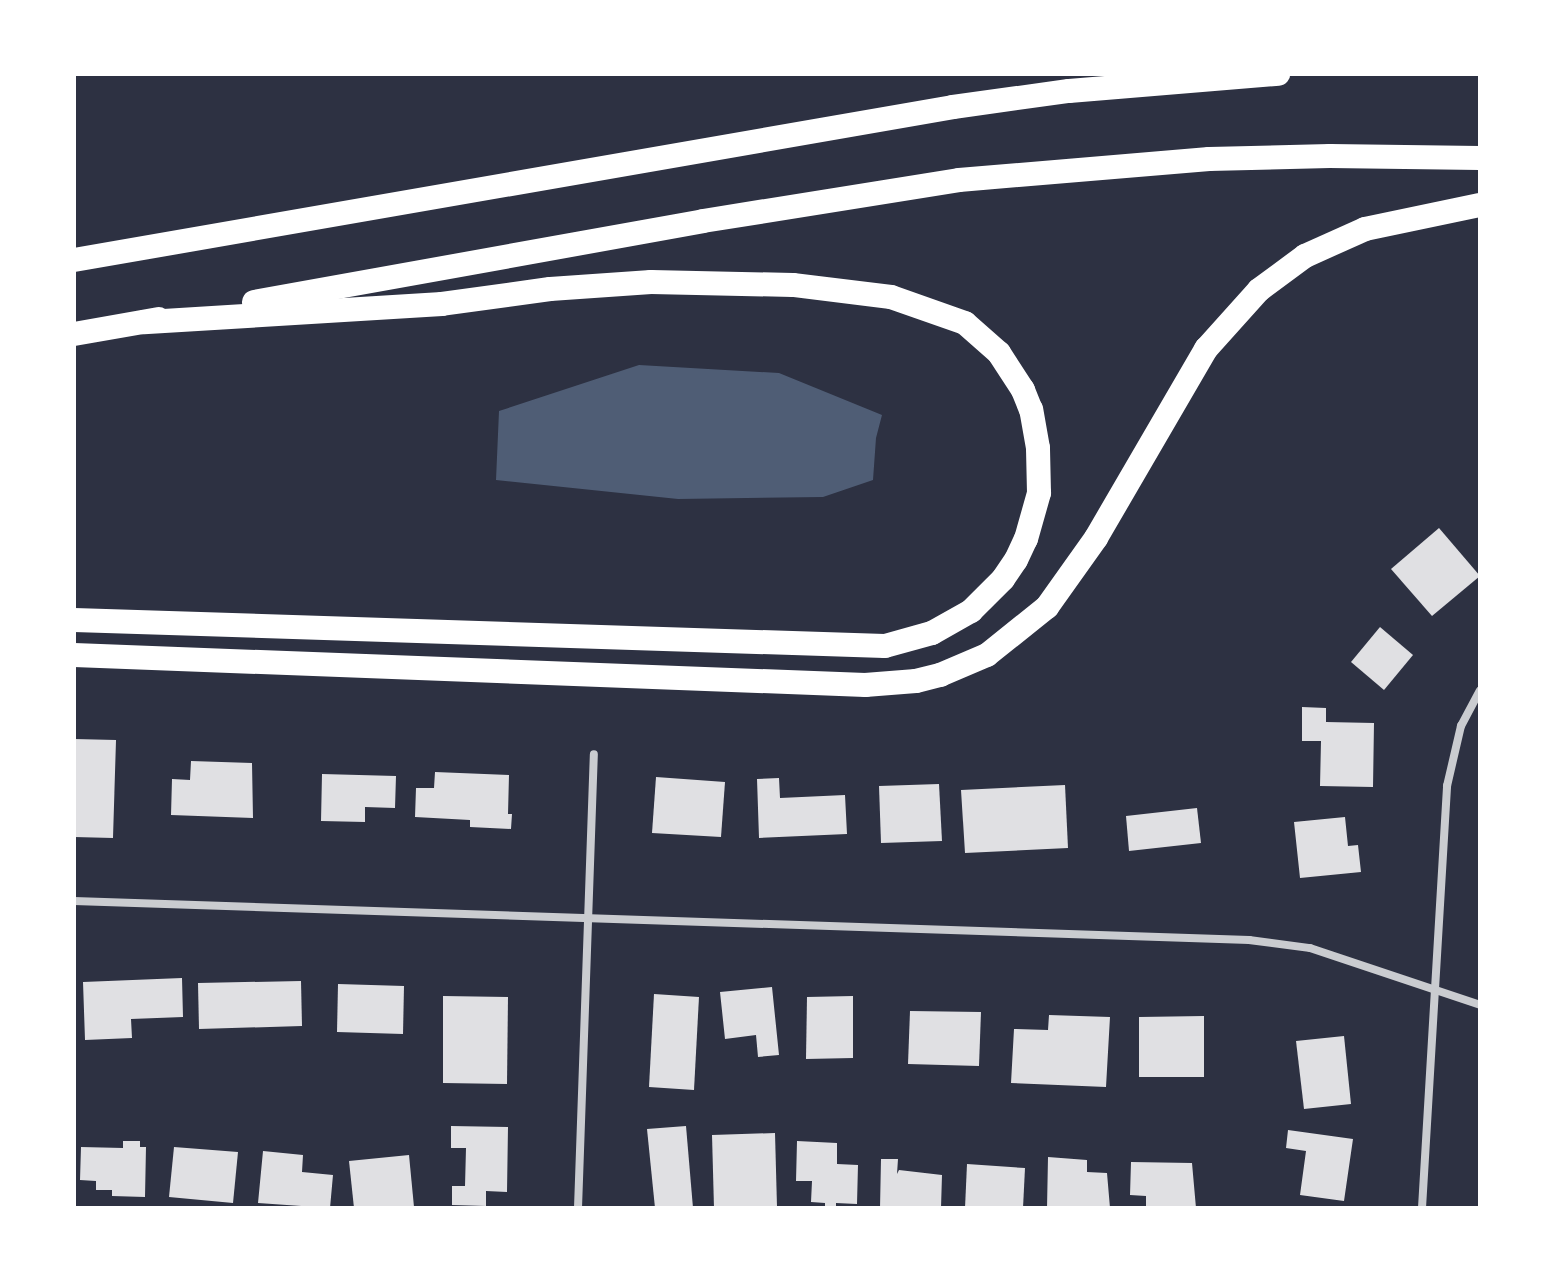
<!DOCTYPE html>
<html>
<head>
<meta charset="utf-8">
<style>
  body { margin:0 }
  #map { position:relative; width:1554px; height:1282px; overflow:hidden; background:#2d3142; font-family:"Roboto Condensed",sans-serif }
  div>[style] { position:absolute }
  [style*='--x'] { left:calc(var(--x)*1px); top:calc(var(--y)*1px); width:calc(var(--w)*1px); rotate:calc(var(--a)*1deg) }
  .water>* { inset:0; background:#4f5d75 }
  .building>* { inset:0; background:#e0e0e3 }
  .minor>* { height:8px; margin:-4px; padding:0 4px; transform-origin:4px; border-radius:4px; background:#caccd0 }
  .motorway>* { height:24px; margin:-12px; padding:0 12px; transform-origin:12px; border-radius:12px; background:#fff }
  span { translate:-50% -50%; white-space:nowrap; text-align:center; line-height:1.15; -webkit-text-stroke:6px #fff; paint-order:stroke }
  .frame { position:absolute; inset:0; border:76px solid #fff; pointer-events:none }
</style>
</head>
<body>
<div id="map">
  <div class="water">
    <div style="clip-path:polygon(639px 365px,779px 373px,882px 415px,876px 438px,873px 480px,823px 497px,678px 499px,496px 480px,499px 411px)"></div>
  </div>
  <div class="building">
    <div style="clip-path:polygon(1439px 528px,1480px 576px,1432px 616px,1391px 569px)"></div>
    <div style="clip-path:polygon(1380px 627px,1413px 655px,1384px 690px,1351px 662px)"></div>
    <div style="clip-path:polygon(1302px 707px,1326px 708px,1326px 722px,1374px 723px,1373px 787px,1320px 786px,1321px 741px,1302px 741px)"></div>
    <div style="clip-path:polygon(74px 739px,116px 740px,113px 838px,74px 837px)"></div>
    <div style="clip-path:polygon(191px 761px,252px 763px,253px 818px,171px 815px,172px 779px,190px 780px)"></div>
    <div style="clip-path:polygon(435px 772px,509px 775px,508px 814px,512px 814px,511px 829px,470px 827px,470px 820px,415px 817px,416px 788px,434px 788px)"></div>
    <div style="clip-path:polygon(322px 774px,396px 776px,395px 808px,365px 807px,365px 822px,321px 821px)"></div>
    <div style="clip-path:polygon(656px 777px,725px 782px,721px 837px,652px 833px)"></div>
    <div style="clip-path:polygon(779px 778px,780px 798px,845px 795px,847px 834px,759px 838px,757px 779px)"></div>
    <div style="clip-path:polygon(939px 784px,942px 841px,881px 843px,879px 786px)"></div>
    <div style="clip-path:polygon(1065px 785px,1068px 848px,965px 853px,961px 790px)"></div>
    <div style="clip-path:polygon(1197px 808px,1201px 843px,1129px 851px,1126px 816px)"></div>
    <div style="clip-path:polygon(1345px 817px,1348px 846px,1358px 845px,1361px 872px,1300px 878px,1294px 822px)"></div>
    <div style="clip-path:polygon(182px 978px,183px 1017px,131px 1019px,132px 1038px,85px 1040px,83px 982px)"></div>
    <div style="clip-path:polygon(301px 981px,302px 1026px,199px 1029px,198px 983px)"></div>
    <div style="clip-path:polygon(338px 984px,404px 986px,403px 1034px,337px 1032px)"></div>
    <div style="clip-path:polygon(772px 987px,779px 1055px,758px 1057px,756px 1035px,725px 1039px,720px 992px)"></div>
    <div style="clip-path:polygon(654px 994px,699px 997px,694px 1090px,649px 1087px)"></div>
    <div style="clip-path:polygon(443px 996px,508px 997px,507px 1084px,443px 1083px)"></div>
    <div style="clip-path:polygon(853px 996px,853px 1058px,806px 1059px,807px 997px)"></div>
    <div style="clip-path:polygon(910px 1011px,981px 1012px,979px 1066px,908px 1064px)"></div>
    <div style="clip-path:polygon(1049px 1015px,1110px 1017px,1106px 1087px,1011px 1083px,1014px 1029px,1048px 1030px)"></div>
    <div style="clip-path:polygon(1204px 1016px,1204px 1077px,1139px 1077px,1139px 1017px)"></div>
    <div style="clip-path:polygon(1344px 1036px,1351px 1104px,1304px 1109px,1296px 1041px)"></div>
    <div style="clip-path:polygon(451px 1126px,508px 1127px,507px 1192px,486px 1191px,486px 1206px,452px 1205px,452px 1186px,465px 1186px,466px 1148px,451px 1148px)"></div>
    <div style="clip-path:polygon(686px 1126px,693px 1208px,655px 1208px,647px 1129px)"></div>
    <div style="clip-path:polygon(1288px 1130px,1353px 1139px,1344px 1201px,1300px 1195px,1306px 1151px,1286px 1148px)"></div>
    <div style="clip-path:polygon(775px 1133px,777px 1207px,714px 1208px,712px 1135px)"></div>
    <div style="clip-path:polygon(123px 1141px,140px 1141px,140px 1147px,146px 1147px,145px 1197px,112px 1196px,112px 1190px,96px 1190px,96px 1181px,80px 1180px,81px 1147px,123px 1148px)"></div>
    <div style="clip-path:polygon(797px 1141px,837px 1143px,837px 1164px,858px 1165px,857px 1204px,836px 1203px,836px 1208px,825px 1208px,825px 1203px,811px 1202px,812px 1181px,796px 1181px)"></div>
    <div style="clip-path:polygon(174px 1147px,238px 1152px,233px 1203px,169px 1197px)"></div>
    <div style="clip-path:polygon(263px 1151px,303px 1155px,302px 1172px,333px 1175px,330px 1208px,258px 1203px)"></div>
    <div style="clip-path:polygon(409px 1155px,414px 1207px,354px 1208px,349px 1161px)"></div>
    <div style="clip-path:polygon(1048px 1157px,1087px 1160px,1087px 1172px,1107px 1173px,1110px 1208px,1047px 1208px)"></div>
    <div style="clip-path:polygon(881px 1159px,898px 1159px,897px 1174px,899px 1170px,942px 1175px,941px 1208px,880px 1208px)"></div>
    <div style="clip-path:polygon(1131px 1162px,1192px 1163px,1196px 1208px,1146px 1208px,1146px 1196px,1130px 1195px)"></div>
    <div style="clip-path:polygon(967px 1164px,1025px 1168px,1023px 1208px,965px 1208px)"></div>
  </div>
  <div class="minor">
    <div style="--x:74;--y:901;--w:1176;--a:1.9"></div>
    <div style="--x:1249;--y:940;--w:62;--a:7.5"></div>
    <div style="--x:1310;--y:948;--w:179;--a:18.5"></div>
    <div style="--x:578;--y:1208;--w:454;--a:-88"></div>
    <div style="--x:1422;--y:1208;--w:423;--a:-86.6"></div>
    <div style="--x:1447;--y:786;--w:62;--a:-76.9"></div>
    <div style="--x:1461;--y:726;--w:40;--a:-62"></div>
  </div>
  <div class="motorway">
    <div style="--x:74;--y:260;--w:892;--a:-9.87"></div>
    <div style="--x:953;--y:107;--w:117;--a:-7.9"></div>
    <div style="--x:1069;--y:91;--w:210;--a:-4.7"></div>
    <div style="--x:254;--y:302;--w:456;--a:-10.2"></div>
    <div style="--x:703;--y:221;--w:259;--a:-9.1"></div>
    <div style="--x:959;--y:180;--w:251;--a:-4.8"></div>
    <div style="--x:1209;--y:159;--w:121;--a:-1.4"></div>
    <div style="--x:1330;--y:156;--w:150;--a:0.8"></div>
    <div style="--x:74;--y:334;--w:86;--a:-10"></div>
    <div style="--x:74;--y:620;--w:811;--a:1.84"></div>
    <div style="--x:885;--y:646;--w:49;--a:-15.5"></div>
    <div style="--x:932;--y:633;--w:45;--a:-29.4"></div>
    <div style="--x:971;--y:611;--w:45;--a:-45"></div>
    <div style="--x:1003;--y:579;--w:23;--a:-56"></div>
    <div style="--x:1016;--y:560;--w:23;--a:-65"></div>
    <div style="--x:1026;--y:539;--w:48;--a:-74.2"></div>
    <div style="--x:1039;--y:493;--w:45;--a:-91.3"></div>
    <div style="--x:1038;--y:448;--w:39;--a:-100"></div>
    <div style="--x:1031;--y:410;--w:22;--a:-112"></div>
    <div style="--x:1023;--y:390;--w:44;--a:-123"></div>
    <div style="--x:999;--y:353;--w:45;--a:-138.6"></div>
    <div style="--x:965;--y:323;--w:78;--a:-160.6"></div>
    <div style="--x:891;--y:297;--w:99;--a:-173"></div>
    <div style="--x:793;--y:285;--w:142;--a:-178.8"></div>
    <div style="--x:651;--y:282;--w:101;--a:176"></div>
    <div style="--x:550;--y:289;--w:109;--a:172.1"></div>
    <div style="--x:442;--y:304;--w:299;--a:176.5"></div>
    <div style="--x:74;--y:655;--w:792;--a:2.17"></div>
    <div style="--x:865;--y:685;--w:51;--a:-4.5"></div>
    <div style="--x:916;--y:681;--w:25;--a:-14"></div>
    <div style="--x:940;--y:675;--w:51;--a:-23.1"></div>
    <div style="--x:987;--y:655;--w:77;--a:-38.7"></div>
    <div style="--x:1047;--y:607;--w:85;--a:-54.6"></div>
    <div style="--x:1096;--y:538;--w:219;--a:-59.8"></div>
    <div style="--x:1206;--y:349;--w:79;--a:-48.1"></div>
    <div style="--x:1259;--y:290;--w:57;--a:-36.5"></div>
    <div style="--x:1305;--y:256;--w:66;--a:-24.2"></div>
    <div style="--x:1365;--y:229;--w:117;--a:-11.8"></div>
  </div>
  <div class="frame"></div>
</div>
</body>
</html>
